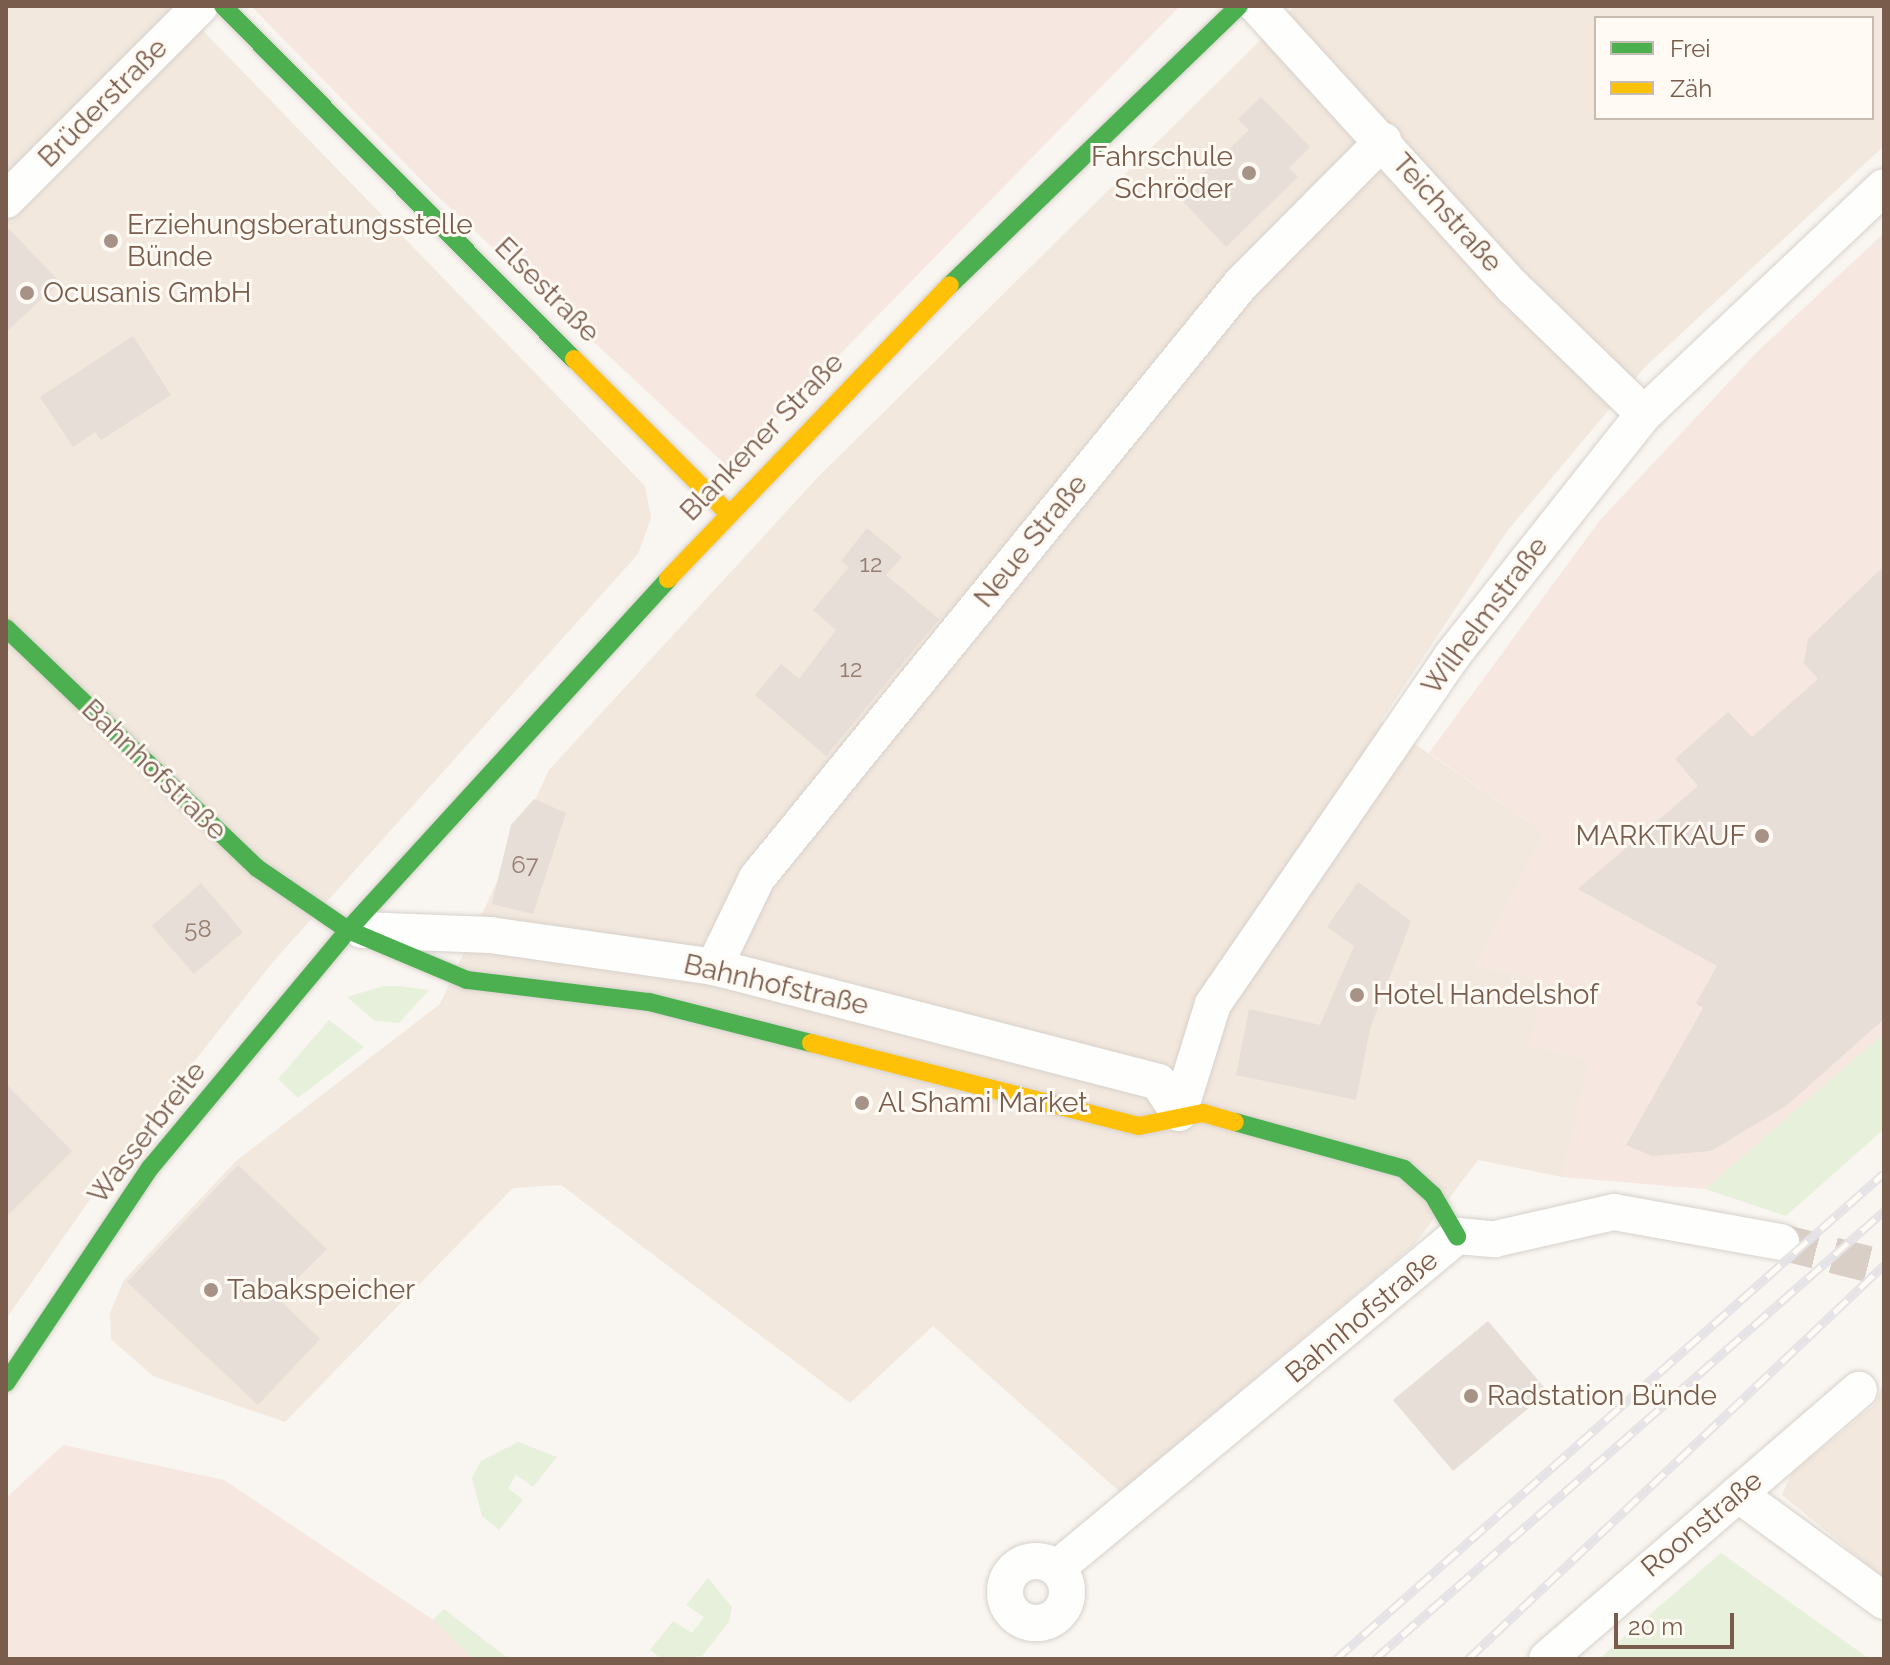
<!DOCTYPE html>
<html>
<head>
<meta charset="utf-8">
<style>
  body { margin:0 }
  #map { position:relative; width:1890px; height:1665px; overflow:hidden; background:#f9f5f0; font-family:Raleway,sans-serif }
  div>[style] { position:absolute }
  [style*='--x'] { left:calc(var(--x)*1px); top:calc(var(--y)*1px); width:calc(var(--w)*1px); rotate:calc(var(--a)*1deg) }
  .residential>* { inset:0; background:#f2e8de }
  .commercial>* { inset:0; background:#f6e8e1 }
  .green>* { inset:0; background:#e7f0db }
  .building>* { inset:0; background:#e6ded7 }
  .street-tunnel>* { height:36px; margin-top:-18px; transform-origin:0; background:repeating-linear-gradient(90deg,#d9cfc7 0 36px,transparent 0 54px) }
  .roads { filter:drop-shadow(0 0 2px #d7d1cb) drop-shadow(0 0 2px #d7d1cb) }
  .street>* { height:36px; margin:-18px; padding:0 18px; transform-origin:18px; border-radius:18px; background:#fefefd }
  .street>.ring { margin:-18px; padding:0; box-sizing:content-box; background:none; border:36px solid #fefefd; border-radius:50% }
  .fast>* { height:18px; margin:-9px; padding:0 9px; transform-origin:9px; border-radius:9px; background:#4caf50 }
  .slow>* { height:18px; margin:-9px; padding:0 9px; transform-origin:9px; border-radius:9px; background:#ffc107 }
  .rail>* { height:9px; margin-top:-4.5px; transform-origin:0; background:repeating-linear-gradient(90deg,#fffaf3 0 18px,#e6e3e7 0 36px); box-sizing:border-box; border-block:2px solid #e6e3e7 }
  .dots>* { width:22px; height:22px; translate:-50% -50%; box-sizing:border-box; border:4px solid #fffaf3; border-radius:50% }
  span { translate:-50% -50%; white-space:nowrap; text-align:center; line-height:1.15; -webkit-text-stroke:6px #fffaf3; paint-order:stroke }
  .number-label { font-size:24px; color:#977e72 }
  .number-label span { -webkit-text-stroke-width:0 }
  .street-label { font-size:28px; color:#7a5c4d }
  .poi-label { font-size:28px; color:#7a5c4d }
  .right { translate:-100% -50%; text-align:right }
  .left { translate:0 -50%; text-align:left }
  .frame { position:absolute; inset:0; border:8px solid #7a5c4d; pointer-events:none }
  .legend { position:absolute; left:1594px; top:16px; width:280px; height:104px; box-sizing:border-box; background:#fffaf3; border:2px solid #cabbb1; margin:0; padding:10px 14px; list-style:none; font-size:24px; color:#7a5c4d }
  .legend li { display:flex; align-items:center; gap:16px; height:40px }
  .legend b { width:40px; border:2px solid #cabbb1 }
  .scale { position:absolute; left:1614px; top:1613px; width:120px; height:36px; box-sizing:border-box; border:4px solid #7a5c4d; border-top:0; padding-left:10px; font-size:24px; line-height:28px; white-space:nowrap; color:#7a5c4d; -webkit-text-stroke:6px #fffaf3; paint-order:stroke }
</style>
</head>
<body>
<div id="map">
  <div class="residential">
    <div style="clip-path:polygon(6px 6px,179px 6px,645px 486px,651px 518px,638px 554px,272px 963px,129px 1144px,6px 1319px)"></div>
    <div style="clip-path:polygon(evenodd,1295px 6px,1884px 6px,1884px 146px,1645px 367px,1507px 531px,1381px 721px,1545px 833px,1476px 965px,1544px 981px,1590px 1061px,1562px 1177px,1478px 1160px,1414px 1245px,1120px 1492px,933px 1326px,850px 1403px,561px 1185px,513px 1188px,285px 1422px,153px 1376px,111px 1339px,110px 1313px,124px 1280px,236px 1161px,440px 1004px,549px 770px,819px 476px,1295px 6px,1596px 18px,1872px 18px,1872px 118px,1596px 118px,1596px 18px)"></div>
    <div style="clip-path:polygon(1884px 1381px,1884px 1578px,1782px 1495px,1791px 1474px,1874px 1405px)"></div>
  </div>
  <div class="commercial">
    <div style="clip-path:polygon(251px 6px,1180px 6px,729px 468px,434px 193px)"></div>
    <div style="clip-path:polygon(1884px 233px,1884px 1033px,1705px 1189px,1562px 1177px,1589px 1061px,1529px 1046px,1543px 981px,1476px 965px,1545px 833px,1429px 753px,1600px 520px,1758px 351px)"></div>
    <div style="clip-path:polygon(63px 1445px,224px 1480px,447px 1629px,473px 1659px,6px 1659px,6px 1498px)"></div>
  </div>
  <div class="green">
    <div style="clip-path:polygon(384px 986px,400px 986px,429px 990px,399px 1023px,375px 1021px,347px 997px)"></div>
    <div style="clip-path:polygon(329px 1020px,364px 1047px,298px 1098px,278px 1079px)"></div>
    <div style="clip-path:polygon(1884px 1033px,1884px 1129px,1786px 1216px,1705px 1189px)"></div>
    <div style="clip-path:polygon(518px 1442px,557px 1457px,533px 1487px,516px 1475px,508px 1488px,523px 1500px,499px 1530px,482px 1516px,472px 1478px,481px 1461px)"></div>
    <div style="clip-path:polygon(1721px 1553px,1864px 1655px,1869px 1659px,1600px 1658px)"></div>
    <div style="clip-path:polygon(708px 1578px,732px 1607px,729px 1622px,702px 1656px,662px 1659px,650px 1650px,673px 1621px,692px 1633px,704px 1617px,686px 1605px)"></div>
    <div style="clip-path:polygon(444px 1609px,509px 1659px,473px 1659px,433px 1620px)"></div>
  </div>
  <div class="building">
    <div style="clip-path:polygon(1261px 97px,1310px 147px,1289px 168px,1298px 177px,1226px 247px,1179px 197px,1249px 130px,1238px 119px)"></div>
    <div style="clip-path:polygon(6px 226px,60px 282px,6px 332px)"></div>
    <div style="clip-path:polygon(133px 336px,171px 395px,101px 440px,95px 432px,73px 447px,40px 397px)"></div>
    <div style="clip-path:polygon(867px 528px,902px 557px,886px 575px,939px 619px,826px 756px,755px 695px,781px 664px,799px 679px,836px 630px,813px 610px,849px 567px,841px 561px)"></div>
    <div style="clip-path:polygon(1884px 566px,1884px 1019px,1786px 1106px,1711px 1151px,1652px 1156px,1626px 1145px,1703px 1008px,1696px 1003px,1717px 966px,1578px 889px,1698px 786px,1675px 759px,1728px 712px,1752px 737px,1818px 679px,1804px 663px,1808px 639px)"></div>
    <div style="clip-path:polygon(534px 799px,566px 813px,533px 914px,492px 904px,511px 825px)"></div>
    <div style="clip-path:polygon(1358px 882px,1411px 921px,1370px 1029px,1356px 1100px,1236px 1075px,1249px 1009px,1320px 1025px,1354px 946px,1327px 927px)"></div>
    <div style="clip-path:polygon(201px 883px,243px 932px,194px 974px,152px 926px)"></div>
    <div style="clip-path:polygon(6px 1084px,72px 1151px,6px 1217px)"></div>
    <div style="clip-path:polygon(238px 1165px,327px 1249px,278px 1298px,320px 1339px,258px 1405px,127px 1282px)"></div>
    <div style="clip-path:polygon(1488px 1321px,1548px 1392px,1453px 1471px,1393px 1400px)"></div>
  </div>
  <div class="street-tunnel">
    <div style="--x:1781;--y:1242;--w:106;--a:14.2"></div>
  </div>
  <div class="roads">
    <div class="street">
      <div style="--x:1257;--y:6;--w:380;--a:47.7"></div>
      <div style="--x:1513;--y:287;--w:182;--a:44.1"></div>
      <div style="--x:6;--y:200;--w:274;--a:-45"></div>
      <div style="--x:362;--y:930;--w:128;--a:2.2"></div>
      <div style="--x:490;--y:935;--w:226;--a:8.1"></div>
      <div style="--x:714;--y:967;--w:459;--a:14.5"></div>
      <div style="--x:1158;--y:1082;--w:37;--a:56"></div>
      <div style="--x:714;--y:967;--w:99;--a:-64.2"></div>
      <div style="--x:757;--y:878;--w:766;--a:-50.83"></div>
      <div style="--x:1241;--y:284;--w:202;--a:-45.2"></div>
      <div style="--x:1179;--y:1113;--w:114;--a:-72.7"></div>
      <div style="--x:1213;--y:1004;--w:422;--a:-55.5"></div>
      <div style="--x:1452;--y:656;--w:309;--a:-51.6"></div>
      <div style="--x:1644;--y:414;--w:330;--a:-43.4"></div>
      <div style="--x:1738;--y:1494;--w:181;--a:36.2"></div>
      <div class="ring" style="left:1005px;top:1561px;width:26px;height:26px"></div>
      <div style="--x:1057;--y:1568;--w:520;--a:-39.69"></div>
      <div style="--x:1457;--y:1236;--w:38;--a:5"></div>
      <div style="--x:1495;--y:1239;--w:122;--a:-12.8"></div>
      <div style="--x:1614;--y:1212;--w:170;--a:10.2"></div>
      <div style="--x:1547;--y:1659;--w:412;--a:-40.8"></div>
    </div>
    <div class="fast">
      <div style="--x:223;--y:6;--w:498;--a:45.2"></div>
      <div style="--x:950;--y:285;--w:402;--a:-44"></div>
      <div style="--x:6;--y:628;--w:347;--a:43.7"></div>
      <div style="--x:257;--y:868;--w:110;--a:34.3"></div>
      <div style="--x:348;--y:930;--w:129;--a:22.8"></div>
      <div style="--x:467;--y:980;--w:183;--a:6.9"></div>
      <div style="--x:649;--y:1002;--w:167;--a:14.2"></div>
      <div style="--x:1235;--y:1122;--w:175;--a:15.5"></div>
      <div style="--x:1404;--y:1169;--w:39;--a:42"></div>
      <div style="--x:1433;--y:1195;--w:48;--a:59.7"></div>
      <div style="--x:6;--y:1383;--w:259;--a:-56.2"></div>
      <div style="--x:150;--y:1168;--w:310;--a:-50.2"></div>
      <div style="--x:348;--y:930;--w:475;--a:-47.6"></div>
    </div>
    <div class="slow">
      <div style="--x:574;--y:359;--w:218;--a:45"></div>
      <div style="--x:668;--y:579;--w:407;--a:-46.2"></div>
      <div style="--x:811;--y:1043;--w:338;--a:14.2"></div>
      <div style="--x:1139;--y:1126;--w:65;--a:-11.5"></div>
      <div style="--x:1203;--y:1113;--w:33;--a:16"></div>
    </div>
  </div>
  <div class="rail">
    <div style="--x:1336;--y:1659;--w:732;--a:-41.57"></div>
    <div style="--x:1375;--y:1659;--w:678;--a:-41.35"></div>
    <div style="--x:1468;--y:1659;--w:573;--a:-43.44"></div>
  </div>
  <div class="dots">
    <div style="left:1249px;top:173px;background:#a69286"></div>
    <div style="left:111px;top:241px;background:#a69286"></div>
    <div style="left:27px;top:293px;background:#a69286"></div>
    <div style="left:1762px;top:836px;background:#a69286"></div>
    <div style="left:1357px;top:995px;background:#a69286"></div>
    <div style="left:862px;top:1103px;background:#a69286"></div>
    <div style="left:211px;top:1290px;background:#a69286"></div>
    <div style="left:1471px;top:1396px;background:#a69286"></div>
  </div>
  <div class="number-label">
    <span style="left:871px;top:564px">12</span>
    <span style="left:851px;top:669px">12</span>
    <span style="left:525px;top:865px">67</span>
    <span style="left:198px;top:929px">58</span>
  </div>
  <div class="street-label">
    <span style="left:103px;top:103px;rotate:-45deg">Brüderstraße</span>
    <span style="left:1447px;top:213px;rotate:48deg">Teichstraße</span>
    <span style="left:547px;top:290px;rotate:45deg">Elsestraße</span>
    <span style="left:762px;top:437px;rotate:-46deg">Blankener Straße</span>
    <span style="left:1031px;top:541px;rotate:-51deg">Neue Straße</span>
    <span style="left:1485px;top:616px;rotate:-53deg">Wilhelmstraße</span>
    <span style="left:154px;top:770px;rotate:44deg">Bahnhofstraße</span>
    <span style="left:776px;top:985px;rotate:13deg">Bahnhofstraße</span>
    <span style="left:147px;top:1133px;rotate:-52deg">Wasserbreite</span>
    <span style="left:1362px;top:1317px;rotate:-40deg">Bahnhofstraße</span>
    <span style="left:1702px;top:1524px;rotate:-40deg">Roonstraße</span>
  </div>
  <div class="poi-label">
    <span class="right" style="left:1233px;top:173px">Fahrschule<br>Schröder</span>
    <span class="left" style="left:127px;top:241px">Erziehungsberatungsstelle<br>Bünde</span>
    <span class="left" style="left:43px;top:293px">Ocusanis GmbH</span>
    <span class="right" style="left:1746px;top:836px">MARKTKAUF</span>
    <span class="left" style="left:1373px;top:995px">Hotel Handelshof</span>
    <span class="left" style="left:878px;top:1103px">Al Shami Market</span>
    <span class="left" style="left:227px;top:1290px">Tabakspeicher</span>
    <span class="left" style="left:1487px;top:1396px">Radstation Bünde</span>
  </div>
  <div class="frame"></div>
  <ul class="legend">
  <li><b style="height:10px;background:#4caf50"></b>Frei</li>
  <li><b style="height:10px;background:#ffc107"></b>Zäh</li>
  </ul>
  <div class="scale">20 m</div>
</div>
</body>
</html>
